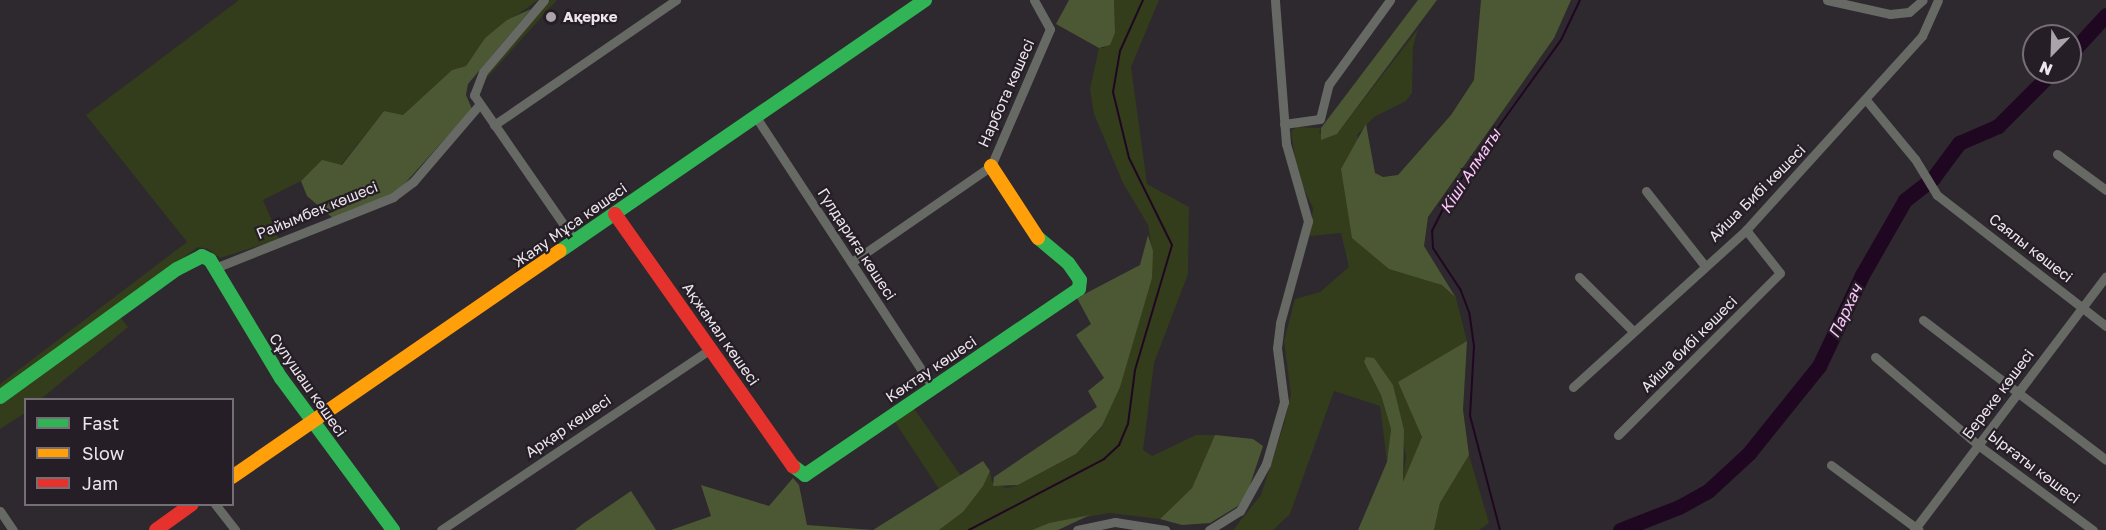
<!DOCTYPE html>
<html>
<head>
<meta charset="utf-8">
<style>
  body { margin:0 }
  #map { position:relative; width:2106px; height:530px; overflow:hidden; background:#2e292e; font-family:"Golos Text",sans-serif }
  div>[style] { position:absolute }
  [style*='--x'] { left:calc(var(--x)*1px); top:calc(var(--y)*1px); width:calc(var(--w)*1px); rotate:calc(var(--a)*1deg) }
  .green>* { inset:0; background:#333c1b }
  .forest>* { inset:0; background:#4c5833 }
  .stream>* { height:2px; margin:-1px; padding:0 1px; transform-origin:1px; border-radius:1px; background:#200721 }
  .river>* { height:15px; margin:-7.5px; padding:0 7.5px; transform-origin:7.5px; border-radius:7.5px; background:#200721 }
  .street>* { height:9px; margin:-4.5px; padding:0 4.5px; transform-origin:4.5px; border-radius:4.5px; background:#676964 }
  .fast>* { height:14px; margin:-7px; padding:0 7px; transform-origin:7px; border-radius:7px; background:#30b455 }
  .slow>* { height:14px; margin:-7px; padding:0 7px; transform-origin:7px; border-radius:7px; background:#ff9f0a }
  .jam>* { height:14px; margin:-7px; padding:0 7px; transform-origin:7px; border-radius:7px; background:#e5322d }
  .dots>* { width:16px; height:16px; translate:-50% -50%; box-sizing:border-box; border:3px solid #261e26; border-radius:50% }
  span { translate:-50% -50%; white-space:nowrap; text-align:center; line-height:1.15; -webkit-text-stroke:4.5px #261e26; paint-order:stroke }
  .poi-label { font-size:15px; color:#ece6ec; font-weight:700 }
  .left { translate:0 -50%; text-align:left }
  .street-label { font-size:15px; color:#ece6ec }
  .water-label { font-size:16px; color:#ffc6fe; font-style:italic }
  .legend { position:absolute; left:24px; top:398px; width:210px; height:108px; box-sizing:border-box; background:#261e26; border:2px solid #756e75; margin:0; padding:8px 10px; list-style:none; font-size:18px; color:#ece6ec }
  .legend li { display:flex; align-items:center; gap:12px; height:30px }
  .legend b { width:30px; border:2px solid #756e75 }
  .north { position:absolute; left:2022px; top:24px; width:60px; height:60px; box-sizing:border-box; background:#261e26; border:2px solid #756e75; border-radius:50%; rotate:203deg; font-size:16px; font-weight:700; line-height:24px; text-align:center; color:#ece6ec }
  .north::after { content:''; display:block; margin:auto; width:21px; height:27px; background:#aaa4aa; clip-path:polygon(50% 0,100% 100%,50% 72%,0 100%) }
</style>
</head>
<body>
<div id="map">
  <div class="green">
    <div style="clip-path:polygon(239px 0,538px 0,485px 38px,466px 66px,452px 70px,403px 115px,384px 111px,341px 165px,322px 161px,301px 181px,263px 200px,280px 239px,220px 258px,208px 249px,198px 247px,0 390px,0 384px,187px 242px,86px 115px)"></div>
    <div style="clip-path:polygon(550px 0,557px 0,484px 81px,489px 72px)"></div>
    <div style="clip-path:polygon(1114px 0,1159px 0,1131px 67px,1147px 184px,1189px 207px,1188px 274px,1154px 363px,1143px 450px,1152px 456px,1196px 435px,1215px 435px,1192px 488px,1160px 519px,1110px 513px,1049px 523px,1032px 530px,939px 530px,963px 512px,990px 471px,992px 482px,1007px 488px,1018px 485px,1076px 454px,1102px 427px,1151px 243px,1148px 225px,1123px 183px,1094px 114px,1090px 89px,1099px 48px,1104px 48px,1115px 33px)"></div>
    <div style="clip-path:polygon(1418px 29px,1413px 47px,1412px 93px,1406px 101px,1374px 117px,1357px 135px,1419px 277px,1442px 285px,1456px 298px,1467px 341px,1399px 382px,1422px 437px,1402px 485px,1406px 457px,1393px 385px,1364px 362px,1381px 395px,1391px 429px,1387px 462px,1380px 406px,1334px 391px,1290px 514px,1273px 530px,1233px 530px,1261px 495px,1284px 424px,1291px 395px,1284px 341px,1295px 299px,1320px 292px,1349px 267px,1341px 233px,1310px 236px,1313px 208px,1297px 175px,1291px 131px,1297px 127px,1321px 128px,1319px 133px,1337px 134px)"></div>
    <div style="clip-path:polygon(120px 317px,128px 327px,41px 399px,26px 400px,25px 413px,0 429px,0 403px)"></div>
    <div style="clip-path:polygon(913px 407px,961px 476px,939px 489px,895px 422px)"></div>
    <div style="clip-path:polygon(1469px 455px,1489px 523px,1479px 530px,1434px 530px,1440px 503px)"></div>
  </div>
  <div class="forest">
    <div style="clip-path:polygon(1069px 0,1114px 0,1115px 33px,1110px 45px,1099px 48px,1056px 24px)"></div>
    <div style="clip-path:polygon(1418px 0,1437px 0,1337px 134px,1321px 140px,1321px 128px)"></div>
    <div style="clip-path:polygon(1481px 0,1571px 0,1554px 38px,1428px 217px,1424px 246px,1456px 298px,1442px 285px,1389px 269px,1352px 238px,1341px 169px,1366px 124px,1375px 173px,1383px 177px,1398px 175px,1451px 115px,1474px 80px)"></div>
    <div style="clip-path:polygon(531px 9px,468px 84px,466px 95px,472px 109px,398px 191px,335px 220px,307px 196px,301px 181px,322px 160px,342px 165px,384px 111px,403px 115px,452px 70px,466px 66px,485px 38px,507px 20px)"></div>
    <div style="clip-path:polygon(1148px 235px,1153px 251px,1152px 278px,1120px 387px,1102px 426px,1076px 454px,1018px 485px,993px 486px,994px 477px,1097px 407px,1088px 391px,1104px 378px,1076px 335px,1091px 324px,1077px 298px,1140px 265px)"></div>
    <div style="clip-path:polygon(1467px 341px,1463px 410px,1469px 455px,1440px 503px,1434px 530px,1358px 530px,1387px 462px,1391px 429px,1381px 395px,1364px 362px,1366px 357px,1374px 358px,1393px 385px,1404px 430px,1403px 482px,1422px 437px,1398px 382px)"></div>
    <div style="clip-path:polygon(1215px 435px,1253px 439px,1263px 446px,1248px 491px,1238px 506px,1210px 523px,1182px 525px,1160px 519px,1192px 488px)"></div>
    <div style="clip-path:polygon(983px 461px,990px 471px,983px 486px,963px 512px,939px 530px,671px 530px,711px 516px,701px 485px,769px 506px,793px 478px,799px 485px,807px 525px,873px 530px)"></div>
    <div style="clip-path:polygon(631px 491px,656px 530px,575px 530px,584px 523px)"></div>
    <div style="clip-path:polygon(1090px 515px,1058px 530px,1032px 530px,1049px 523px)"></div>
  </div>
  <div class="stream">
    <div style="--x:969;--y:530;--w:153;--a:-27.7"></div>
    <div style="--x:1104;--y:459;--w:21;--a:-43"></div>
    <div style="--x:1119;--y:445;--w:23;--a:-67"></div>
    <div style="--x:1128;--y:424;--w:54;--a:-82.6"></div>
    <div style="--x:1135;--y:370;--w:130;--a:-73.5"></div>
    <div style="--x:1172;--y:245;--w:97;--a:-116.3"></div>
    <div style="--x:1129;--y:158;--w:68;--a:-103.6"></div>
    <div style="--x:1113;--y:92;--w:42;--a:-80.3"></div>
    <div style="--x:1120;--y:51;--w:56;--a:-65.7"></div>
    <div style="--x:1500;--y:530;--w:118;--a:-104.7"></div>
    <div style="--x:1470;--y:416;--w:70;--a:-86.7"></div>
    <div style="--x:1474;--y:346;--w:34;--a:-98"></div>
    <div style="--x:1469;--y:312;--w:25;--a:-111"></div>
    <div style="--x:1460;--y:289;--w:49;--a:-123.4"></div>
    <div style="--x:1433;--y:248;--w:17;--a:-93"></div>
    <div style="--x:1432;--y:231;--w:42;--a:-63.4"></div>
    <div style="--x:1451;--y:193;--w:188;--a:-54.3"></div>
    <div style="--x:1561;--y:40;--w:44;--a:-64.6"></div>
  </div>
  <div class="river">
    <div style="--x:2070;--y:54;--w:53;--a:-47.3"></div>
    <div style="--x:1620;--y:530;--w:63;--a:-21.3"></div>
    <div style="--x:1679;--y:507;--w:33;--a:-29"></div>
    <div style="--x:1708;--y:491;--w:56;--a:-42.8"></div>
    <div style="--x:1749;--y:453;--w:112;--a:-51.2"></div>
    <div style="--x:1819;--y:366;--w:101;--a:-64.7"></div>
    <div style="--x:1862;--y:275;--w:86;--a:-60.2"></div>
    <div style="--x:1905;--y:200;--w:36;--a:-38"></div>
    <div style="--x:1933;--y:178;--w:44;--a:-53.4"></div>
    <div style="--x:1959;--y:143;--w:43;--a:-23.6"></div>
    <div style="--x:1998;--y:126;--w:76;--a:-45"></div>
  </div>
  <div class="street">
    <div style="--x:544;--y:0;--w:94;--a:130.3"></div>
    <div style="--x:483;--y:72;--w:25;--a:111"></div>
    <div style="--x:474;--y:95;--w:178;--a:55.3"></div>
    <div style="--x:1827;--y:0;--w:65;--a:12.5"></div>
    <div style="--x:1890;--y:14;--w:19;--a:-6"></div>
    <div style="--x:1909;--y:12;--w:18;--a:-41"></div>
    <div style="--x:1867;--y:101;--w:75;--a:50.4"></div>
    <div style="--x:1915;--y:159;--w:42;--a:58.6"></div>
    <div style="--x:1937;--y:195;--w:214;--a:37.8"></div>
    <div style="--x:756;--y:117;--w:323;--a:56.8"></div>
    <div style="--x:1284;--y:124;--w:36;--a:-8"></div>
    <div style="--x:1320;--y:119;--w:36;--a:-76"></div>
    <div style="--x:1329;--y:84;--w:104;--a:-54"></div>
    <div style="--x:494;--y:125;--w:221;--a:-34.5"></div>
    <div style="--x:2057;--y:154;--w:61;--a:36.3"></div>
    <div style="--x:1646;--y:191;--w:95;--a:51.8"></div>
    <div style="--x:852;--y:262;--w:169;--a:-34.6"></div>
    <div style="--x:991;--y:166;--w:149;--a:-66.7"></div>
    <div style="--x:1050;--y:29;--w:33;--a:-119"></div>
    <div style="--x:215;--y:268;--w:192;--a:-21.7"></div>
    <div style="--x:393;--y:197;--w:25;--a:-37"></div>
    <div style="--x:413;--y:182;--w:101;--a:-49.4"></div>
    <div style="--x:1579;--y:277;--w:76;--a:45"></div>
    <div style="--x:1923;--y:320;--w:230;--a:37.4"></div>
    <div style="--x:1875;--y:357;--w:135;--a:40.5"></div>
    <div style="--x:1978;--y:445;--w:143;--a:36.5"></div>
    <div style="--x:1573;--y:387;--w:234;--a:-42.2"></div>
    <div style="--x:1746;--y:230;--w:262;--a:-47.8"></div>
    <div style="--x:1922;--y:36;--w:39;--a:-66"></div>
    <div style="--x:1618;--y:435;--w:229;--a:-45"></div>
    <div style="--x:1780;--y:273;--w:55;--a:-128.3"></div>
    <div style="--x:1831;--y:465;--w:109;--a:36.5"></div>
    <div style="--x:215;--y:504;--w:33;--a:52"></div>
    <div style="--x:0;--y:511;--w:23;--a:56"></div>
    <div style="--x:441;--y:530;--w:326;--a:-33.9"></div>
    <div style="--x:1077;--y:530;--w:39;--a:-12"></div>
    <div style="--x:1115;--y:522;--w:51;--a:9.1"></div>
    <div style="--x:1209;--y:530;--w:36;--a:-32"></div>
    <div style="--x:1240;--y:511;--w:54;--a:-61"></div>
    <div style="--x:1266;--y:464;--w:65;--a:-73.8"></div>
    <div style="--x:1284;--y:402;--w:54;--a:-97.4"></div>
    <div style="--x:1277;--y:348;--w:25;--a:-83"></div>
    <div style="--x:1280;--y:323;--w:106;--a:-74.6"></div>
    <div style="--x:1308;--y:221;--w:80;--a:-105.9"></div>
    <div style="--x:1286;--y:144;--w:144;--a:-94.4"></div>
    <div style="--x:1914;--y:530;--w:318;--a:-52.9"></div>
  </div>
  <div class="fast">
    <div style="--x:560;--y:251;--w:443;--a:-34.5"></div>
    <div style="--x:0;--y:397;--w:218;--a:-35.9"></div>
    <div style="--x:177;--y:269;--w:28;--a:-27"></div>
    <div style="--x:202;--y:256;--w:9;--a:27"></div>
    <div style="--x:210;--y:260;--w:138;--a:59"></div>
    <div style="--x:281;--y:378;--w:189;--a:53.6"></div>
    <div style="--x:793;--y:466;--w:15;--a:37"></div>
    <div style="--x:805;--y:475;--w:331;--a:-34.2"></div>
    <div style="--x:1079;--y:289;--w:9;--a:-84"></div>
    <div style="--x:1080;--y:280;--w:21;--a:-125"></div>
    <div style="--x:1068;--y:263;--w:39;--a:-140"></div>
  </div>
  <div class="slow">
    <div style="--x:991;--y:166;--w:86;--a:56.9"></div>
    <div style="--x:232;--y:477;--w:398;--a:-34.6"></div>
  </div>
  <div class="jam">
    <div style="--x:615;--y:214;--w:309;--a:54.8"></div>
    <div style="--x:156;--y:530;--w:44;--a:-35.8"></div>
  </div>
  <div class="dots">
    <div style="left:551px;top:17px;background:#aaa4aa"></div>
  </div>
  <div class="poi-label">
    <span class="left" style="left:563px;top:17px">Ақерке</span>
  </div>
  <div class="street-label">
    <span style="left:1006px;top:93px;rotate:-66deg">Нарбота көшесі</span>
    <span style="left:1757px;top:193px;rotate:-45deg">Айша Бибі көшесі</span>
    <span style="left:317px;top:210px;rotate:-22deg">Райымбек көшесі</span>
    <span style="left:570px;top:225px;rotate:-35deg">Жаяу Мұса көшесі</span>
    <span style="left:857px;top:244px;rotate:57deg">Гүлдариға көшесі</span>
    <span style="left:2031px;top:248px;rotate:38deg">Саялы көшесі</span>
    <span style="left:721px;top:334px;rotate:55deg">Ақжамал көшесі</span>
    <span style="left:1689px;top:344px;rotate:-45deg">Айша бибі көшесі</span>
    <span style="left:931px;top:369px;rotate:-34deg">Көктау көшесі</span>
    <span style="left:308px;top:385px;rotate:55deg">Сұлушаш көшесі</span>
    <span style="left:1998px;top:394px;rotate:-53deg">Береке көшесі</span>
    <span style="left:568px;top:426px;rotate:-34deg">Арқар көшесі</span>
    <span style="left:2034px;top:467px;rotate:37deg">Ырғаты көшесі</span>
  </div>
  <div class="water-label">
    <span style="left:1470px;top:171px;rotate:-57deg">Кіші Алматы</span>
    <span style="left:1845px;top:311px;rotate:-64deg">Пархач</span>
  </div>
  <ul class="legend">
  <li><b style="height:8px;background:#30b455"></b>Fast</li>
  <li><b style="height:8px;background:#ff9f0a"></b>Slow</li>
  <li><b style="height:8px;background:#e5322d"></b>Jam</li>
  </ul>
  <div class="north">N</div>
</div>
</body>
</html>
